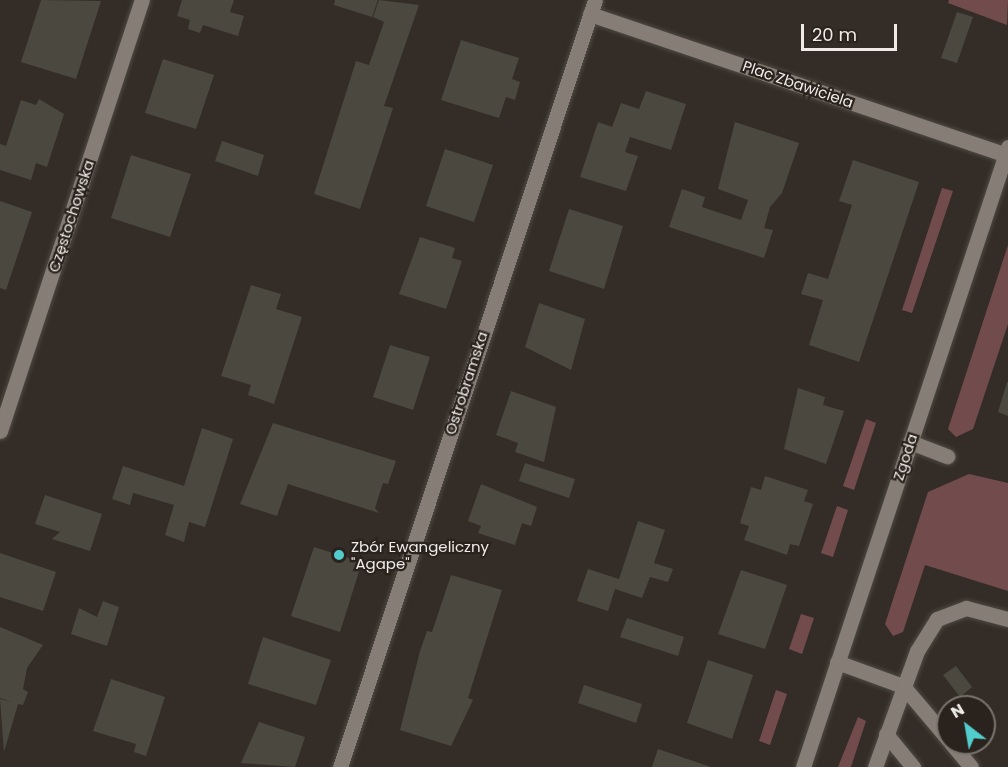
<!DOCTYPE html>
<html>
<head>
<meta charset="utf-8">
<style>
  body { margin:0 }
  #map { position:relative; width:1008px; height:767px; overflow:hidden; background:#342d27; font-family:Poppins,sans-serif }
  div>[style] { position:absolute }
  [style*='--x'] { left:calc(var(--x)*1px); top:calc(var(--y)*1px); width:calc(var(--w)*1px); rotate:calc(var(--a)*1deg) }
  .green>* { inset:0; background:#724b4d }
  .building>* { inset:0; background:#4a483f }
  .roads { filter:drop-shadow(0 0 2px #4e4943) drop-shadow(0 0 2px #4e4943) }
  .minor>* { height:15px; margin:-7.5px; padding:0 7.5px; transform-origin:7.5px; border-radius:7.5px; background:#857d76 }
  .dots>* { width:16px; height:16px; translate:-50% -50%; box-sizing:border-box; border:3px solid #2a231d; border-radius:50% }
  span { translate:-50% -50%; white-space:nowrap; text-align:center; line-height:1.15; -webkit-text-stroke:4.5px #2a231d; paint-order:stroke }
  .street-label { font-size:15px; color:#eeeae6 }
  .poi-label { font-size:15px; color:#eeeae6 }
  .left { translate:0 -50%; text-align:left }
  .north { position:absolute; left:936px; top:695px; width:60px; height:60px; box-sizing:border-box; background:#2a231d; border:2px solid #78736d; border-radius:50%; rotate:329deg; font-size:16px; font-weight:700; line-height:24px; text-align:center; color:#eeeae6 }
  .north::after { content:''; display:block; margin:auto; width:21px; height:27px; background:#52cdcd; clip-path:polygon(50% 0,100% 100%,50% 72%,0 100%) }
  .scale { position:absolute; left:801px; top:24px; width:96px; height:27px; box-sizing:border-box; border:3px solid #eeeae6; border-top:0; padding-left:8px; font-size:18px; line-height:21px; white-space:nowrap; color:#eeeae6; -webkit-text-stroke:4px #2a231d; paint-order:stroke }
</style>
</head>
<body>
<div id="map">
  <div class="green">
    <div style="clip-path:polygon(949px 0,1008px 0,1007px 25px,948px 3px)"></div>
    <div style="clip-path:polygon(942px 188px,953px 191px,912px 313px,902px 310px)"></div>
    <div style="clip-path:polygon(1008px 245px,1008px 324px,973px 429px,956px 437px,948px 429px)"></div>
    <div style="clip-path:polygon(866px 419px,876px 423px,854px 490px,843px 486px)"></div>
    <div style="clip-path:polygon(969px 474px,1008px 483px,1008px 591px,925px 565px,903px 632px,893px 636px,885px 624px,928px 492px)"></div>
    <div style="clip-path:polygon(837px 506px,848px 510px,833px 557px,821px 553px)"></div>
    <div style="clip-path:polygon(801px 614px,814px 618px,802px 654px,789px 649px)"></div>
    <div style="clip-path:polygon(776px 690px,787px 694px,770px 745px,759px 741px)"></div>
    <div style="clip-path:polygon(858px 717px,866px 721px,851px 767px,838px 767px)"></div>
  </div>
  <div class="building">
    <div style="clip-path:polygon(41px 0,101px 1px,76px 79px,21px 62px)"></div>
    <div style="clip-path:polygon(182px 0,234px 0,230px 12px,244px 16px,238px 36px,203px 25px,200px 33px,188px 29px,190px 20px,177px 16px)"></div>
    <div style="clip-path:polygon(335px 0,378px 0,372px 17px,334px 5px)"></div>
    <div style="clip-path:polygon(379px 0,419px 5px,384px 106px,393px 108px,360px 209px,314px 194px,356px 61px,369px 65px,384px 22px,373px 17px)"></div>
    <div style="clip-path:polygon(957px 12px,973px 17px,957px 63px,941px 58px)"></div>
    <div style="clip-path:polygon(461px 40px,519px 58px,512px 79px,520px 82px,515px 100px,506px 97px,499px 118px,441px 100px)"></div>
    <div style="clip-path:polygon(163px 59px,214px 75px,196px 129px,145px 113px)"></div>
    <div style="clip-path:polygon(646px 91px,686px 104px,671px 150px,630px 137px,625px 152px,638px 156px,626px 191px,580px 177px,598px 122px,612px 127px,621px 103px,639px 109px)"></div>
    <div style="clip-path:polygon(39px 99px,64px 114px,47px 167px,36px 163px,31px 180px,0 170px,0 144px,6px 146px,21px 100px,36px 105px)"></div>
    <div style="clip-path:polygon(735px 122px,799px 143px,782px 193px,770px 207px,764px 228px,773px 230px,764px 258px,669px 227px,682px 189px,705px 197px,702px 207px,741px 220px,748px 200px,718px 189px)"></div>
    <div style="clip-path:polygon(222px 141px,264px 155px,258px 176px,215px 161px)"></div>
    <div style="clip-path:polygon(445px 149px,493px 165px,474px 222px,426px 206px)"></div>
    <div style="clip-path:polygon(131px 155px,191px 174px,170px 237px,111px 218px)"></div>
    <div style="clip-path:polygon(853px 160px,919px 182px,859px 362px,809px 345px,823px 300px,801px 294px,808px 273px,828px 279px,852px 205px,839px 201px)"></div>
    <div style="clip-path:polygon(0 201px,32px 212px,6px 290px,0 288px)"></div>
    <div style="clip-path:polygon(569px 209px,623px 226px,604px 289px,549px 271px)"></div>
    <div style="clip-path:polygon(420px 237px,455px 248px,452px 258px,462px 261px,446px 309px,399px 294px)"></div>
    <div style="clip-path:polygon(251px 285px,281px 294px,276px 309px,302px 317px,274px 404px,248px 395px,251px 385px,221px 376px)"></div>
    <div style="clip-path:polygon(539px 303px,585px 319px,571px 370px,525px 347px)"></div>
    <div style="clip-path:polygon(390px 345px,430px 357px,413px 410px,373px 397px)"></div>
    <div style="clip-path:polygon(1007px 382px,1008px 382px,1008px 416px,998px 412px)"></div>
    <div style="clip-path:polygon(798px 388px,825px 397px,823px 405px,844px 411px,826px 464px,784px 449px)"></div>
    <div style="clip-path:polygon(511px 391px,556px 407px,544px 462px,515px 452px,518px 443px,496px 435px)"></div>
    <div style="clip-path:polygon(273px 423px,396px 461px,388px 484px,383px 483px,375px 508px,379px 513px,288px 484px,277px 516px,240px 504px)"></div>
    <div style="clip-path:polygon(202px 428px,233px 439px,205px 527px,189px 522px,184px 542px,165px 535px,174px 505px,133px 493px,130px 505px,112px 499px,123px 466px,184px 486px)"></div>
    <div style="clip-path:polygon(525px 463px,575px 479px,569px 498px,519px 481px)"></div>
    <div style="clip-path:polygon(765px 476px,808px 490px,804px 501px,813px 504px,799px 546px,790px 544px,787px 555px,744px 540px,749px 526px,740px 523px,751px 487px,761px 490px)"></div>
    <div style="clip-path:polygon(481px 484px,537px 507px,531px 526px,522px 523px,515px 545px,478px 533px,481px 526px,468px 521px)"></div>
    <div style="clip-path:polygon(45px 495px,102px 514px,90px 551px,52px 539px,60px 532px,35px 524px)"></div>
    <div style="clip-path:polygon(638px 521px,665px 530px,654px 563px,673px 569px,668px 582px,650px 577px,642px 598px,615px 589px,608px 611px,577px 601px,588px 569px,619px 579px)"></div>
    <div style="clip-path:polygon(314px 547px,362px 562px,340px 632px,291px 616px)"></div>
    <div style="clip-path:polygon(0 553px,56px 572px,43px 611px,0 597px)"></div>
    <div style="clip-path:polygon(741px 570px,787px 585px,765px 649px,718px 634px)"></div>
    <div style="clip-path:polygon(451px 575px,502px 590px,468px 698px,473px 700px,451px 746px,400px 730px,420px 651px,427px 631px,432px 632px)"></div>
    <div style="clip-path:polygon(103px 601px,119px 607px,107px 646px,71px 634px,79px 608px,97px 617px)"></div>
    <div style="clip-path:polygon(627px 618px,684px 637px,678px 656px,620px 637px)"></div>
    <div style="clip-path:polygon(0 627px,43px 645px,27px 668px,23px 689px,28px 692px,23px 705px,18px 704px,4px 752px,0 699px,12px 702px,0 698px)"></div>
    <div style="clip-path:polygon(263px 637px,331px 660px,316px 705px,248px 684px)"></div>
    <div style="clip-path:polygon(708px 660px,753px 675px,732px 739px,687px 723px)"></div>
    <div style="clip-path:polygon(956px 666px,972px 687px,960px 697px,943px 675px)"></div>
    <div style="clip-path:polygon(111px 679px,165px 697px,146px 756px,134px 752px,136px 744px,93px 731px)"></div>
    <div style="clip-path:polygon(584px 685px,642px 704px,636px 723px,578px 703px)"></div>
    <div style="clip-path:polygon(259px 722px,305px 737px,295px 767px,241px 763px)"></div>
    <div style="clip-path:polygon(658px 749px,711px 767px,652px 767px)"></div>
  </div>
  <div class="roads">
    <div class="minor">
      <div style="--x:590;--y:14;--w:439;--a:18.7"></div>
      <div style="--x:0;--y:431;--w:454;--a:-71.8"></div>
      <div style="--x:910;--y:442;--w:40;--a:21"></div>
      <div style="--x:837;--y:662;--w:70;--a:20"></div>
      <div style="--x:903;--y:686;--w:70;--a:49.7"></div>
      <div style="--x:886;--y:734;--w:43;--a:50.7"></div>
      <div style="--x:951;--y:743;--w:31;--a:50"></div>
      <div style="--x:340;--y:767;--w:808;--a:-71.61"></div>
      <div style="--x:803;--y:767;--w:653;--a:-71.7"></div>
      <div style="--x:875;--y:767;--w:123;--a:-70.1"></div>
      <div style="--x:917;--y:651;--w:38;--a:-58"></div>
      <div style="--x:937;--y:619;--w:31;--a:-21"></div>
      <div style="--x:966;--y:608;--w:43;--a:14.7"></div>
    </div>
  </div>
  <div class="dots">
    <div style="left:339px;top:555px;background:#52cdcd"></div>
  </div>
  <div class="street-label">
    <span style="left:798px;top:84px;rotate:19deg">Plac Zbawiciela</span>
    <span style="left:71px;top:216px;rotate:-72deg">Częstochowska</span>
    <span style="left:466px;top:383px;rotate:-72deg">Ostrobramska</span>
    <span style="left:905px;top:457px;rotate:-72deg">Zgoda</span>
  </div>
  <div class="poi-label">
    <span class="left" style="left:351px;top:555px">Zbór Ewangeliczny<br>"Agape"</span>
  </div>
  <div class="north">N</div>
  <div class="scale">20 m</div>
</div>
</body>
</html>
